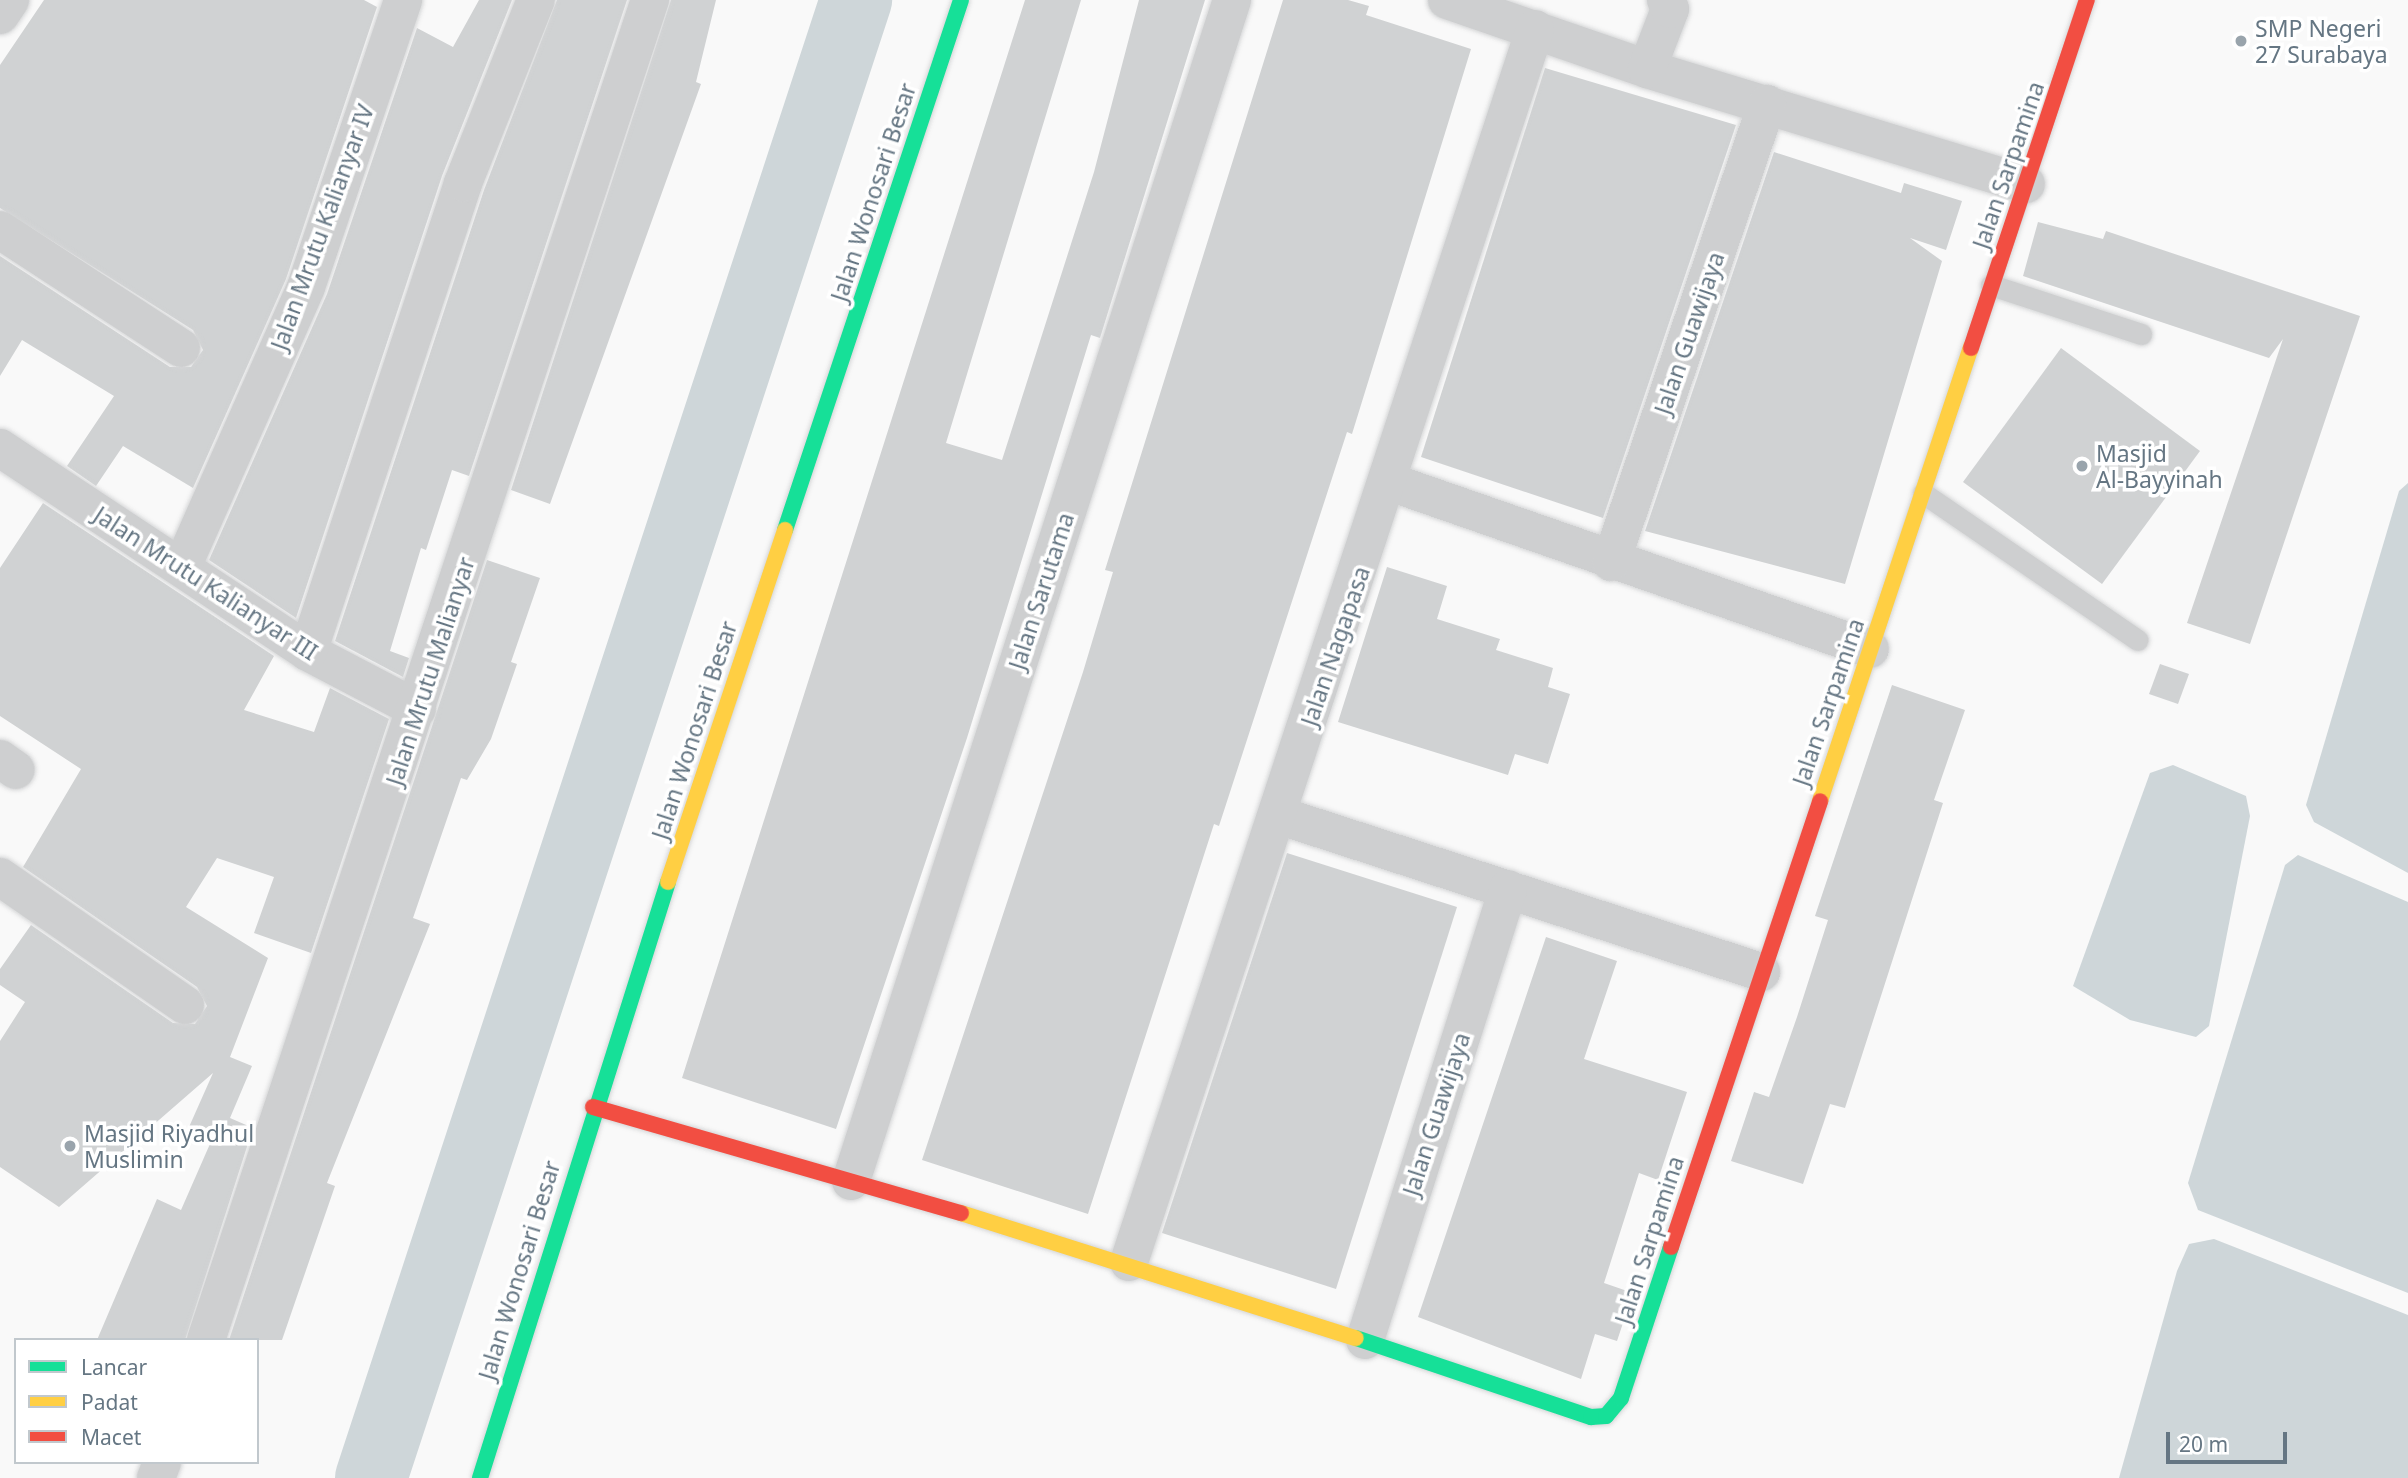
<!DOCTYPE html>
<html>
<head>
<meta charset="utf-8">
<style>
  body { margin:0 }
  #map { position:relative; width:2408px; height:1478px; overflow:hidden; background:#f9f9f9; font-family:"Noto Sans",sans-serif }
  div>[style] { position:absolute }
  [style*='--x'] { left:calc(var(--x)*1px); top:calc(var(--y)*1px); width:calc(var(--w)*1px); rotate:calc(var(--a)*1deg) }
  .water>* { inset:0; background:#ced6d9 }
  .river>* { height:72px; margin:-36px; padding:0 36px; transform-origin:36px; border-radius:36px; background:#ced6d9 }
  .building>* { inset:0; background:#d0d2d3 }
  .roads { filter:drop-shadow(0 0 2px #d5d6d7) drop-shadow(0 0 2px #d5d6d7) }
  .lane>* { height:21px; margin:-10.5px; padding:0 10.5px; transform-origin:10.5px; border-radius:10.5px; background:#cecfd0 }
  .street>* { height:38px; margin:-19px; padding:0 19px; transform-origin:19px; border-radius:19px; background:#cecfd0 }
  .fast>* { height:16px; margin:-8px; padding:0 8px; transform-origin:8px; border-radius:8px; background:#16e098 }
  .slow>* { height:16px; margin:-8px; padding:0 8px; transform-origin:8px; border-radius:8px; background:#ffcf43 }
  .jam>* { height:16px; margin:-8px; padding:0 8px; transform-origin:8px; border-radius:8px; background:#f24e42 }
  .dots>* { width:19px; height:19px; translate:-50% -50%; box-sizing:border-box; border:4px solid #fff; border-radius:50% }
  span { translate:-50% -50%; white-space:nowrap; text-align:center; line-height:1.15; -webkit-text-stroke:7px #fff; paint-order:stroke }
  .poi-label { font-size:23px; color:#657683 }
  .left { translate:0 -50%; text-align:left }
  .street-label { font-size:23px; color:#657683 }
  .legend { position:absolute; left:14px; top:1338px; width:245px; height:126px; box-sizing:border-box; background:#fff; border:2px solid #c1c8cd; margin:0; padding:9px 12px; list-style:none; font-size:21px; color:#657683 }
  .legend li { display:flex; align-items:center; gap:14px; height:35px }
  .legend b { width:35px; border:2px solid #c1c8cd }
  .scale { position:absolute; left:2166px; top:1432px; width:121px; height:32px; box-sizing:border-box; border:4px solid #657683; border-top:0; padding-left:9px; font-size:21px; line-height:24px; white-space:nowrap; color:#657683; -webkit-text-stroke:5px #fff; paint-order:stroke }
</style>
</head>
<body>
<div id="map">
  <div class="water">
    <div style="clip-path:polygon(2408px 483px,2408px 873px,2314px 822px,2306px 805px,2399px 491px)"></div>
    <div style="clip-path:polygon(2173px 765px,2246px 796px,2250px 816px,2209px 1026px,2196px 1037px,2130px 1020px,2073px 986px,2150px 773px)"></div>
    <div style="clip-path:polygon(2298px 855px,2408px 902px,2408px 1293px,2198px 1210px,2188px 1183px,2285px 865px)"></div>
    <div style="clip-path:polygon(2214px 1239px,2408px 1315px,2408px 1478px,2119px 1478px,2177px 1271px,2189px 1244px)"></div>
  </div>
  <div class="river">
    <div style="--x:371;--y:1478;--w:1556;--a:-71.83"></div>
  </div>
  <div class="building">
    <div style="clip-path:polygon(44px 0,364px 0,377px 7px,286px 279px,193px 488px,123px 446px,96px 486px,67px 466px,114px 396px,22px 340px,0 376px,0 256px,170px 367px,191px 367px,203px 350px,193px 330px,0 208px,0 65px)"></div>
    <div style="clip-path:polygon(479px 0,512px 0,442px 176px,296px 618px,209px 560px,327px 294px,417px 28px,453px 47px)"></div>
    <div style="clip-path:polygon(557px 0,627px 0,469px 476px,452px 470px,426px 550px,421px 548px,390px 651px,409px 658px,403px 677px,335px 641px,484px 190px)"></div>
    <div style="clip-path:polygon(671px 0,716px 0,696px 82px,701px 84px,550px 504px,511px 490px)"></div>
    <div style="clip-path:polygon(1025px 0,1081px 0,946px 443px,1002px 460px,1094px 172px,1139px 0,1205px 0,1100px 338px,1091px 335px,967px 738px,836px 1129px,682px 1078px)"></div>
    <div style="clip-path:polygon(1283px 0,1348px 0,1369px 6px,1366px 15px,1471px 49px,1352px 434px,1347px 432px,1219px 826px,1214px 824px,1088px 1214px,922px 1160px,1083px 672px,1113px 572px,1105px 570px)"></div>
    <div style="clip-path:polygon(1545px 68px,1736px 125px,1603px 518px,1421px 457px)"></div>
    <div style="clip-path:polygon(1774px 152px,1901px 193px,1904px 183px,1962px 201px,1946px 250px,1910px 238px,1942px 261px,1845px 584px,1645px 531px)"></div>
    <div style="clip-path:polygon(2038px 222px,2103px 239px,2106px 231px,2360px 316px,2250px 644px,2187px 623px,2283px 339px,2269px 358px,2023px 276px)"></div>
    <div style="clip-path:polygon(2061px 348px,2200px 451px,2102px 584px,1963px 482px)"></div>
    <div style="clip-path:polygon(43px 503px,274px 656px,244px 710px,314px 732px,330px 688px,389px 719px,311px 953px,254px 933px,274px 877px,217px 858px,186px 907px,268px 958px,230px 1057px,252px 1066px,230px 1118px,253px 1128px,185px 1340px,97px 1340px,157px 1199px,181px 1210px,213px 1137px,189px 1127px,213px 1073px,59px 1207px,0 1167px,0 1041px,25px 1002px,0 985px,0 969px,31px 925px,173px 1023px,195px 1024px,207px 1006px,197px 987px,23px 867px,81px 769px,0 716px,0 568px)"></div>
    <div style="clip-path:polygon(487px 560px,540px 578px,511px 662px,517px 664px,491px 739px,467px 780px,461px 778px,413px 918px,430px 924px,327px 1183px,335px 1186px,282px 1340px,229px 1340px)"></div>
    <div style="clip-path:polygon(1387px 567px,1447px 586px,1437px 619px,1500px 639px,1496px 650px,1553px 668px,1548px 687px,1570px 694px,1548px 764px,1515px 754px,1508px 775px,1338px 722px)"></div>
    <div style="clip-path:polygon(2160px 664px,2189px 674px,2178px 704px,2149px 694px)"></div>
    <div style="clip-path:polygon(1892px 685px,1965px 710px,1934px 800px,1943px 803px,1845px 1108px,1830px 1104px,1803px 1184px,1731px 1161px,1754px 1092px,1769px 1097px,1797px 1017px,1828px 920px,1815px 916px)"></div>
    <div style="clip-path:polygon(1287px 853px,1457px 907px,1336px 1289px,1162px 1233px)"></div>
    <div style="clip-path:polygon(1546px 937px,1617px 961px,1584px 1059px,1687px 1092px,1658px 1180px,1639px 1173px,1604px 1283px,1633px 1293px,1617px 1341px,1595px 1334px,1581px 1379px,1418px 1317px)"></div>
  </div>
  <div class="roads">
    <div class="lane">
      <div style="--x:1991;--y:285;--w:158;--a:18.1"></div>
      <div style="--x:1923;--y:493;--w:260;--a:34.4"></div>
    </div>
    <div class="street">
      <div style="--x:1447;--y:0;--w:212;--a:19"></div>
      <div style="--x:1647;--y:69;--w:396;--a:16.9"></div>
      <div style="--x:0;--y:15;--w:18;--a:-56"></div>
      <div style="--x:1647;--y:69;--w:64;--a:-69"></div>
      <div style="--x:1670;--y:9;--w:10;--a:-114"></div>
      <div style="--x:0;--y:230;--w:216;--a:33.1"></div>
      <div style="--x:0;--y:448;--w:369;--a:33.5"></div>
      <div style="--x:308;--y:652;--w:123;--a:27.6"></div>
      <div style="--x:1390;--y:482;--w:508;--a:19.18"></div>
      <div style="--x:1611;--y:562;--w:484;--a:-71.2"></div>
      <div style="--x:182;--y:567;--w:306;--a:-66.1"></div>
      <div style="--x:306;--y:287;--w:303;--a:-71.3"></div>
      <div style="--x:308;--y:652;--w:494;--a:-71.7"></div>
      <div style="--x:463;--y:183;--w:197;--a:-68.3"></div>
      <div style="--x:0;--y:759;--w:19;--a:35"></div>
      <div style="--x:1278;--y:815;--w:508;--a:18.01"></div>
      <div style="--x:0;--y:877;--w:225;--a:34.7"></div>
      <div style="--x:851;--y:1181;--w:1241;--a:-72.12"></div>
      <div style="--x:1129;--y:1262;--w:1298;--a:-71.77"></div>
      <div style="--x:206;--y:1340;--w:1412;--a:-71.67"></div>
      <div style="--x:1365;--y:1340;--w:473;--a:-72.4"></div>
      <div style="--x:156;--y:1478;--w:17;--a:-69"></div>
    </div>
    <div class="fast">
      <div style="--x:785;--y:530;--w:558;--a:-71.63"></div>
      <div style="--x:1356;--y:1338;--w:248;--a:18.6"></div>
      <div style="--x:1591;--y:1417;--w:15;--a:-4"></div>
      <div style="--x:1606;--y:1416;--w:23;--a:-50"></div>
      <div style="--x:1621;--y:1398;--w:159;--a:-71.7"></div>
      <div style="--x:480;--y:1478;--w:625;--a:-72.49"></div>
    </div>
    <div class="slow">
      <div style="--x:1820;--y:801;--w:478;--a:-71.6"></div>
      <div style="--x:668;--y:882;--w:371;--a:-71.6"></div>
      <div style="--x:961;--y:1213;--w:414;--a:17.6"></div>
    </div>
    <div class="jam">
      <div style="--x:1971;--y:348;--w:367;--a:-71.6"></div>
      <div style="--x:593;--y:1107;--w:383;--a:16.1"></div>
      <div style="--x:1671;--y:1247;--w:470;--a:-71.5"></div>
    </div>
  </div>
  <div class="dots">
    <div style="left:2241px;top:41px;background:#99a4ac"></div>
    <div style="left:2082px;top:466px;background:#99a4ac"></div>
    <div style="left:70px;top:1146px;background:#99a4ac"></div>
  </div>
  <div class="poi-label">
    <span class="left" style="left:2255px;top:41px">SMP Negeri<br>27 Surabaya</span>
    <span class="left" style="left:2096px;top:466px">Masjid<br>Al-Bayyinah</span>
    <span class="left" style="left:84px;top:1146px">Masjid Riyadhul<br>Muslimin</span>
  </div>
  <div class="street-label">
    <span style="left:2008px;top:165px;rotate:-71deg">Jalan Sarpamina</span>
    <span style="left:873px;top:192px;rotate:-72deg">Jalan Wonosari Besar</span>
    <span style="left:322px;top:227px;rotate:-70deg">Jalan Mrutu Kalianyar IV</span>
    <span style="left:1689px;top:333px;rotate:-71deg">Jalan Guawijaya</span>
    <span style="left:206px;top:583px;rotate:33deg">Jalan Mrutu Kalianyar III</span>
    <span style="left:1041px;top:591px;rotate:-72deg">Jalan Sarutama</span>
    <span style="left:1335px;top:646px;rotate:-71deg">Jalan Nagapasa</span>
    <span style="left:430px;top:671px;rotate:-72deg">Jalan Mrutu Malianyar</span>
    <span style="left:1828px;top:702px;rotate:-71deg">Jalan Sarpamina</span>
    <span style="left:694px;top:730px;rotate:-72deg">Jalan Wonosari Besar</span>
    <span style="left:1436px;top:1114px;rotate:-72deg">Jalan Guawijaya</span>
    <span style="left:1649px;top:1240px;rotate:-72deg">Jalan Sarpamina</span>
    <span style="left:519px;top:1270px;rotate:-73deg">Jalan Wonosari Besar</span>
  </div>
  <ul class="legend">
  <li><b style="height:9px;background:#16e098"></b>Lancar</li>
  <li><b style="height:9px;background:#ffcf43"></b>Padat</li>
  <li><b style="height:9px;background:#f24e42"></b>Macet</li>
  </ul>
  <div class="scale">20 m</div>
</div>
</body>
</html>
